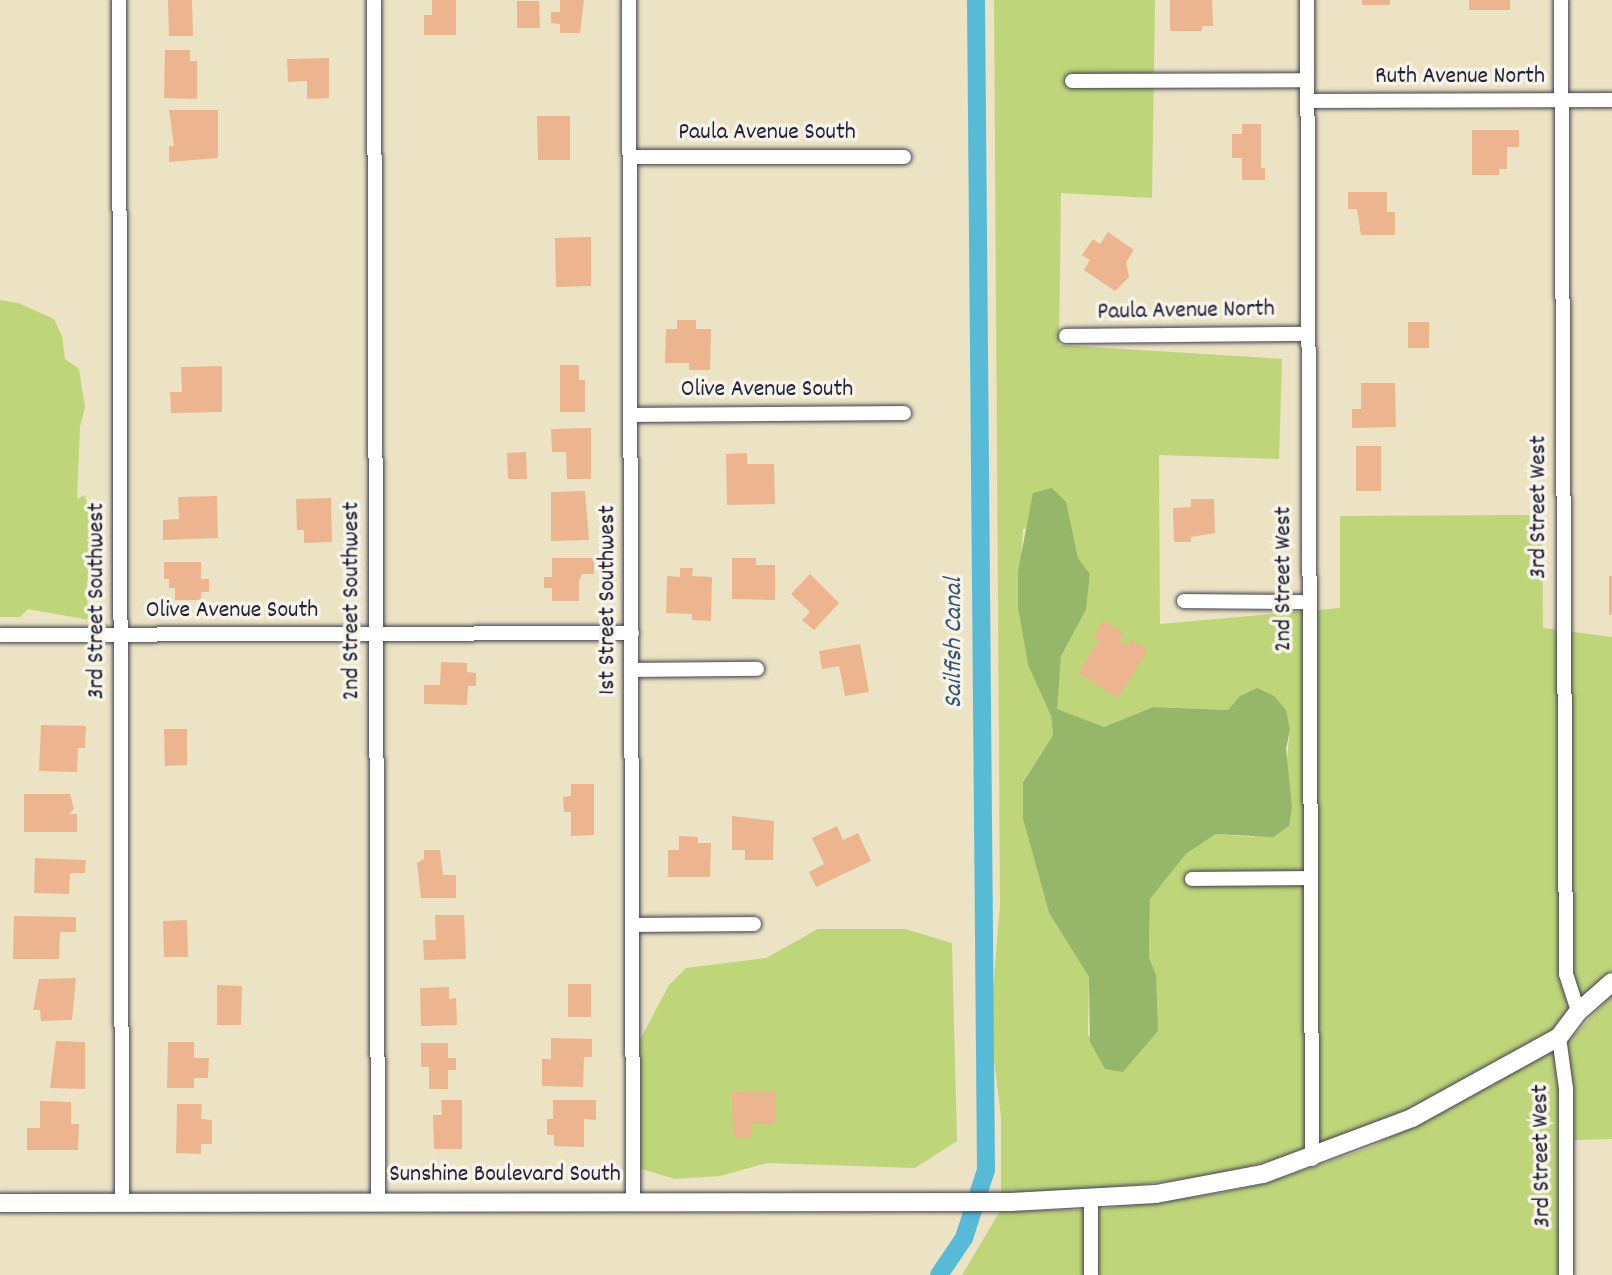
<!DOCTYPE html>
<html>
<head>
<meta charset="utf-8">
<style>
  body { margin:0 }
  #map { position:relative; width:1612px; height:1275px; overflow:hidden; background:#ece3c4; font-family:Dekko,sans-serif }
  div>[style] { position:absolute }
  [style*='--x'] { left:calc(var(--x)*1px); top:calc(var(--y)*1px); width:calc(var(--w)*1px); rotate:calc(var(--a)*1deg) }
  .green>* { inset:0; background:#bed579 }
  .forest>* { inset:0; background:#96b669 }
  .canal>* { height:18px; margin:-9px; padding:0 9px; transform-origin:9px; border-radius:9px; background:#57bad6 }
  .building>* { inset:0; background:#ecb58f }
  .roads { filter:drop-shadow(0 0 2px #403f50) drop-shadow(0 0 2px #403f50) }
  .minor>* { height:14px; margin:-7px; padding:0 7px; transform-origin:7px; border-radius:7px; background:#fff }
  .tertiary>* { height:18px; margin:-9px; padding:0 9px; transform-origin:9px; border-radius:9px; background:#fff }
  span { translate:-50% -50%; white-space:nowrap; text-align:center; line-height:1.15; -webkit-text-stroke:7px #f7f3e8; paint-order:stroke }
  .street-label { font-size:24px; color:#22223b }
  .water-label { font-size:26px; color:#355771; font-style:italic }
</style>
</head>
<body>
<div id="map">
  <div class="green">
    <div style="clip-path:polygon(evenodd,994px 0,1155px 0,1152px 198px,1061px 193px,1059px 345px,1282px 359px,1279px 459px,1159px 455px,1160px 624px,1340px 608px,1340px 516px,1542px 515px,1543px 628px,1612px 637px,1612px 970px,1571px 1006px,1552px 1030px,1407px 1110px,1308px 1150px,1217px 1175px,1090px 1191px,1001px 1193px,1001px 1117px,990px 1026px,1000px 905px,994px 0,1069px 521px,1078px 558px,1090px 574px,1086px 610px,1061px 656px,1056px 709px,1104px 727px,1153px 707px,1228px 710px,1240px 696px,1290px 730px,1286px 768px,1292px 807px,1254px 837px,1216px 834px,1186px 854px,1150px 899px,1149px 957px,1156px 975px,1134px 1059px,1123px 1072px,1088px 1035px,1089px 977px,1049px 913px,1023px 819px,1023px 781px,1053px 735px,1051px 716px,1028px 665px,1018px 608px,1023px 529px,1069px 521px)"></div>
    <div style="clip-path:polygon(0 300px,18px 303px,54px 319px,62px 336px,65px 359px,79px 369px,85px 407px,80px 427px,77px 499px,85px 495px,94px 534px,86px 592px,90px 620px,28px 609px,20px 617px,0 617px)"></div>
    <div style="clip-path:polygon(818px 929px,905px 929px,952px 943px,957px 1141px,915px 1168px,767px 1163px,720px 1176px,675px 1179px,632px 1166px,632px 1055px,669px 985px,686px 968px,766px 958px)"></div>
    <div style="clip-path:polygon(1612px 995px,1612px 1139px,1574px 1140px,1572px 1275px,962px 1275px,1000px 1211px,1092px 1210px,1221px 1193px,1267px 1183px,1371px 1147px,1564px 1046px)"></div>
  </div>
  <div class="forest">
    <div style="clip-path:polygon(1052px 488px,1066px 502px,1078px 558px,1090px 574px,1086px 610px,1061px 656px,1057px 709px,1104px 727px,1153px 707px,1228px 710px,1240px 696px,1257px 688px,1274px 696px,1286px 710px,1290px 730px,1286px 749px,1292px 807px,1289px 826px,1273px 837px,1216px 834px,1186px 854px,1150px 899px,1149px 957px,1156px 975px,1158px 1031px,1123px 1072px,1105px 1069px,1090px 1042px,1089px 977px,1049px 913px,1023px 819px,1023px 782px,1053px 735px,1051px 716px,1028px 665px,1018px 608px,1018px 571px,1033px 493px)"></div>
  </div>
  <div class="canal">
    <div style="--x:939;--y:1275;--w:45;--a:-56"></div>
    <div style="--x:964;--y:1238;--w:71;--a:-72.1"></div>
    <div style="--x:986;--y:1170;--w:1170;--a:-90.49"></div>
  </div>
  <div class="building">
    <div style="clip-path:polygon(168px 0,192px 0,193px 36px,169px 36px)"></div>
    <div style="clip-path:polygon(432px 0,456px 0,456px 35px,424px 35px,424px 15px,432px 15px)"></div>
    <div style="clip-path:polygon(560px 0,584px 0,580px 33px,560px 33px,560px 24px,551px 23px,551px 12px,560px 12px)"></div>
    <div style="clip-path:polygon(1170px 0,1212px 0,1213px 26px,1202px 26px,1202px 31px,1170px 31px)"></div>
    <div style="clip-path:polygon(1362px 0,1390px 0,1390px 5px,1362px 5px)"></div>
    <div style="clip-path:polygon(1469px 0,1510px 0,1510px 10px,1469px 10px)"></div>
    <div style="clip-path:polygon(517px 1px,539px 1px,540px 28px,517px 28px)"></div>
    <div style="clip-path:polygon(165px 50px,190px 50px,190px 61px,197px 61px,197px 99px,164px 98px)"></div>
    <div style="clip-path:polygon(329px 58px,329px 98px,307px 99px,307px 81px,288px 82px,287px 59px)"></div>
    <div style="clip-path:polygon(169px 110px,218px 110px,218px 158px,169px 162px,169px 146px,174px 146px)"></div>
    <div style="clip-path:polygon(537px 116px,570px 116px,570px 160px,538px 160px)"></div>
    <div style="clip-path:polygon(1242px 124px,1261px 124px,1261px 168px,1265px 168px,1265px 180px,1242px 180px,1242px 158px,1232px 158px,1232px 134px,1242px 134px)"></div>
    <div style="clip-path:polygon(1472px 130px,1519px 130px,1519px 147px,1507px 147px,1507px 169px,1499px 169px,1499px 175px,1472px 175px)"></div>
    <div style="clip-path:polygon(1348px 192px,1387px 192px,1387px 212px,1395px 212px,1395px 235px,1361px 235px,1357px 209px,1348px 209px)"></div>
    <div style="clip-path:polygon(1108px 232px,1134px 250px,1126px 262px,1129px 277px,1115px 291px,1084px 270px,1090px 260px,1082px 255px,1093px 239px,1100px 244px)"></div>
    <div style="clip-path:polygon(591px 237px,591px 286px,556px 287px,555px 238px)"></div>
    <div style="clip-path:polygon(677px 320px,696px 320px,696px 329px,711px 329px,710px 370px,689px 370px,689px 363px,665px 363px,666px 329px,677px 329px)"></div>
    <div style="clip-path:polygon(1408px 322px,1429px 322px,1429px 348px,1408px 348px)"></div>
    <div style="clip-path:polygon(560px 365px,579px 365px,579px 380px,585px 380px,585px 412px,560px 412px)"></div>
    <div style="clip-path:polygon(222px 366px,222px 412px,171px 413px,170px 392px,182px 392px,181px 367px)"></div>
    <div style="clip-path:polygon(1361px 383px,1395px 383px,1396px 427px,1352px 428px,1352px 409px,1361px 409px)"></div>
    <div style="clip-path:polygon(591px 428px,591px 479px,567px 479px,566px 452px,552px 452px,551px 429px)"></div>
    <div style="clip-path:polygon(1356px 446px,1381px 446px,1381px 491px,1356px 491px)"></div>
    <div style="clip-path:polygon(526px 452px,527px 479px,508px 479px,507px 453px)"></div>
    <div style="clip-path:polygon(747px 453px,747px 464px,774px 464px,775px 504px,727px 505px,726px 454px)"></div>
    <div style="clip-path:polygon(585px 491px,589px 540px,551px 541px,551px 492px)"></div>
    <div style="clip-path:polygon(217px 496px,218px 538px,163px 540px,163px 520px,179px 519px,178px 497px)"></div>
    <div style="clip-path:polygon(331px 498px,332px 542px,304px 543px,304px 530px,297px 530px,296px 499px)"></div>
    <div style="clip-path:polygon(1191px 499px,1214px 499px,1215px 533px,1191px 537px,1191px 542px,1174px 542px,1173px 508px,1191px 507px)"></div>
    <div style="clip-path:polygon(552px 558px,594px 558px,594px 574px,582px 574px,579px 581px,579px 601px,552px 601px,552px 588px,544px 588px,544px 577px,552px 577px)"></div>
    <div style="clip-path:polygon(732px 558px,756px 558px,756px 565px,775px 565px,775px 600px,732px 599px)"></div>
    <div style="clip-path:polygon(164px 562px,201px 562px,201px 579px,209px 579px,209px 592px,201px 592px,201px 600px,175px 600px,175px 588px,169px 588px,169px 579px,164px 579px)"></div>
    <div style="clip-path:polygon(680px 568px,693px 568px,692px 576px,712px 577px,711px 621px,692px 620px,692px 614px,666px 613px,667px 576px,680px 577px)"></div>
    <div style="clip-path:polygon(810px 574px,839px 603px,814px 630px,802px 620px,810px 612px,791px 594px)"></div>
    <div style="clip-path:polygon(1609px 576px,1612px 576px,1612px 615px,1609px 615px)"></div>
    <div style="clip-path:polygon(1103px 621px,1124px 633px,1119px 641px,1127px 646px,1131px 640px,1148px 650px,1118px 698px,1078px 673px,1099px 640px,1093px 637px)"></div>
    <div style="clip-path:polygon(860px 644px,869px 692px,845px 696px,839px 666px,822px 669px,819px 651px)"></div>
    <div style="clip-path:polygon(441px 662px,467px 663px,467px 672px,476px 673px,476px 686px,468px 686px,467px 705px,424px 704px,424px 685px,440px 685px)"></div>
    <div style="clip-path:polygon(41px 725px,86px 726px,85px 748px,78px 748px,77px 772px,39px 771px)"></div>
    <div style="clip-path:polygon(164px 729px,187px 729px,187px 765px,165px 766px)"></div>
    <div style="clip-path:polygon(571px 784px,594px 784px,594px 835px,571px 836px,571px 812px,564px 812px,563px 797px,571px 796px)"></div>
    <div style="clip-path:polygon(24px 794px,70px 794px,74px 809px,69px 814px,77px 814px,77px 832px,24px 832px)"></div>
    <div style="clip-path:polygon(732px 816px,774px 821px,773px 860px,745px 860px,745px 850px,732px 850px)"></div>
    <div style="clip-path:polygon(837px 826px,843px 840px,858px 833px,871px 861px,816px 887px,809px 872px,824px 864px,812px 838px)"></div>
    <div style="clip-path:polygon(679px 836px,698px 837px,698px 843px,711px 843px,710px 877px,668px 877px,668px 850px,679px 850px)"></div>
    <div style="clip-path:polygon(424px 850px,440px 850px,443px 875px,456px 875px,456px 898px,421px 898px,417px 863px,424px 859px)"></div>
    <div style="clip-path:polygon(35px 858px,86px 860px,85px 873px,70px 873px,69px 894px,34px 893px)"></div>
    <div style="clip-path:polygon(435px 915px,464px 915px,466px 959px,424px 960px,423px 940px,436px 940px)"></div>
    <div style="clip-path:polygon(14px 916px,76px 917px,76px 932px,60px 932px,59px 959px,13px 959px)"></div>
    <div style="clip-path:polygon(187px 920px,188px 957px,164px 957px,163px 921px)"></div>
    <div style="clip-path:polygon(76px 978px,72px 1020px,41px 1021px,40px 1010px,33px 1010px,39px 979px)"></div>
    <div style="clip-path:polygon(568px 984px,591px 984px,591px 1017px,568px 1017px)"></div>
    <div style="clip-path:polygon(217px 985px,242px 986px,241px 1025px,217px 1025px)"></div>
    <div style="clip-path:polygon(449px 987px,449px 999px,456px 998px,457px 1025px,421px 1026px,420px 988px)"></div>
    <div style="clip-path:polygon(551px 1038px,592px 1039px,592px 1057px,584px 1057px,583px 1087px,542px 1086px,542px 1059px,551px 1059px)"></div>
    <div style="clip-path:polygon(56px 1041px,85px 1042px,85px 1089px,50px 1088px)"></div>
    <div style="clip-path:polygon(168px 1042px,194px 1042px,194px 1058px,209px 1058px,208px 1078px,194px 1078px,194px 1088px,167px 1088px)"></div>
    <div style="clip-path:polygon(421px 1043px,448px 1043px,448px 1058px,456px 1058px,456px 1070px,448px 1070px,448px 1089px,429px 1089px,429px 1067px,421px 1067px)"></div>
    <div style="clip-path:polygon(775px 1091px,775px 1124px,751px 1124px,752px 1137px,733px 1137px,732px 1092px)"></div>
    <div style="clip-path:polygon(441px 1100px,462px 1100px,462px 1149px,434px 1149px,433px 1115px,442px 1115px)"></div>
    <div style="clip-path:polygon(553px 1100px,596px 1100px,596px 1120px,584px 1119px,584px 1147px,554px 1146px,554px 1135px,547px 1135px,547px 1119px,553px 1119px)"></div>
    <div style="clip-path:polygon(40px 1101px,71px 1102px,71px 1124px,79px 1124px,78px 1150px,27px 1150px,27px 1128px,40px 1128px)"></div>
    <div style="clip-path:polygon(177px 1104px,202px 1104px,201px 1119px,212px 1120px,212px 1144px,201px 1144px,201px 1154px,176px 1153px)"></div>
  </div>
  <div class="roads">
    <div class="minor">
      <div style="--x:119;--y:0;--w:1202;--a:89.86"></div>
      <div style="--x:374;--y:0;--w:1201;--a:89.81"></div>
      <div style="--x:629;--y:0;--w:1200;--a:89.81"></div>
      <div style="--x:1307;--y:0;--w:1159;--a:89.75"></div>
      <div style="--x:1561;--y:0;--w:974;--a:89.71"></div>
      <div style="--x:1566;--y:974;--w:40;--a:72"></div>
      <div style="--x:1072;--y:81;--w:235;--a:-0.2"></div>
      <div style="--x:1308;--y:101;--w:304;--a:-0.2"></div>
      <div style="--x:631;--y:157;--w:273;--a:0"></div>
      <div style="--x:1066;--y:336;--w:241;--a:-0.5"></div>
      <div style="--x:631;--y:415;--w:273;--a:-0.4"></div>
      <div style="--x:1184;--y:601;--w:124;--a:0.5"></div>
      <div style="--x:0;--y:635;--w:632;--a:-0.18"></div>
      <div style="--x:632;--y:670;--w:125;--a:-0.5"></div>
      <div style="--x:1192;--y:879;--w:117;--a:-0.5"></div>
      <div style="--x:633;--y:925;--w:121;--a:-0.5"></div>
      <div style="--x:1559;--y:1037;--w:52;--a:82.3"></div>
      <div style="--x:1566;--y:1089;--w:186;--a:90"></div>
      <div style="--x:1091;--y:1275;--w:75;--a:-90"></div>
    </div>
    <div class="tertiary">
      <div style="--x:0;--y:1203;--w:1011;--a:-0.06"></div>
      <div style="--x:1011;--y:1202;--w:145;--a:-3.2"></div>
      <div style="--x:1156;--y:1194;--w:109;--a:-10.6"></div>
      <div style="--x:1263;--y:1174;--w:159;--a:-20.6"></div>
      <div style="--x:1412;--y:1118;--w:168;--a:-28.9"></div>
      <div style="--x:1559;--y:1037;--w:31;--a:-53"></div>
      <div style="--x:1578;--y:1012;--w:45;--a:-41.4"></div>
    </div>
  </div>
  <div class="street-label">
    <span style="left:1460px;top:78px">Ruth Avenue North</span>
    <span style="left:767px;top:134px">Paula Avenue South</span>
    <span style="left:1186px;top:312px;rotate:-1deg">Paula Avenue North</span>
    <span style="left:767px;top:391px">Olive Avenue South</span>
    <span style="left:1540px;top:507px;rotate:-90deg">3rd Street West</span>
    <span style="left:1285px;top:579px;rotate:-90deg">2nd Street West</span>
    <span style="left:609px;top:600px;rotate:-90deg">1st Street Southwest</span>
    <span style="left:98px;top:601px;rotate:-90deg">3rd Street Southwest</span>
    <span style="left:353px;top:601px;rotate:-90deg">2nd Street Southwest</span>
    <span style="left:232px;top:612px">Olive Avenue South</span>
    <span style="left:1543px;top:1156px;rotate:-91deg">3rd Street West</span>
    <span style="left:505px;top:1176px">Sunshine Boulevard South</span>
  </div>
  <div class="water-label">
    <span style="left:955px;top:643px;rotate:-90deg">Sailfish Canal</span>
  </div>
</div>
</body>
</html>
